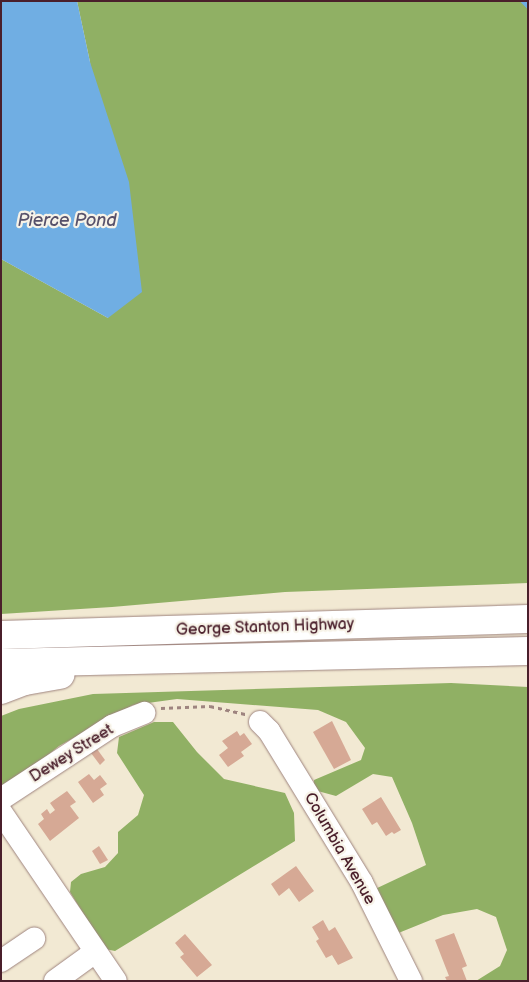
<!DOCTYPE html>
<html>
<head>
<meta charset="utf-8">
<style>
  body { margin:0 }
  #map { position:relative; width:529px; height:982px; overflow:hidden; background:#f2e9d3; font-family:"Balsamiq Sans",sans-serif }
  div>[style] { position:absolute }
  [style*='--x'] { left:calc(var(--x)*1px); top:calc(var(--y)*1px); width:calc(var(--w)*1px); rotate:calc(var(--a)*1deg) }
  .forest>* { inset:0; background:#90b064 }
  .water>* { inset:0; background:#70aee3 }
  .stream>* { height:5px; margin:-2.5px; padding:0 2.5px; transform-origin:2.5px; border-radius:2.5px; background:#70aee3 }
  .building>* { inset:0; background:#d6a995 }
  .path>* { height:3px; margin-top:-1.5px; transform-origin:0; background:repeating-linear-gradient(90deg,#9e847f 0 4px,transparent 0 8px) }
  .roads { filter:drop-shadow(0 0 1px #9e847f) drop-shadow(0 0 1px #9e847f) }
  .minor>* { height:22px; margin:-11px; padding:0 11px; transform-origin:11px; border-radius:11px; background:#fff }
  .highway>* { height:28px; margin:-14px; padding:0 14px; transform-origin:14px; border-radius:14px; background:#fff }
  span { translate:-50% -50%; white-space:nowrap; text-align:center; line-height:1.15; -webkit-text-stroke:4.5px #f7f3e8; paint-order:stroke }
  .street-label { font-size:16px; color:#4a1f2b }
  .water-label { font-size:18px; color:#57516b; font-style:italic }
  .frame { position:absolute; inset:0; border:2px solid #4a1f2b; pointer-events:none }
</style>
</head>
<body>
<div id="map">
  <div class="forest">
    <div style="clip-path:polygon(77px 1px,528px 1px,528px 583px,285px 592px,112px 607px,1px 614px,1px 259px,108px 318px,90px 62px)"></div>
    <div style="clip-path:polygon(451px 683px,528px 687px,528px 981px,476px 981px,500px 966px,507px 950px,496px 917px,477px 909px,443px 915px,396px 934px,373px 890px,426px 865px,412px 823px,392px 777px,373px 774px,336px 796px,314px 790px,314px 780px,361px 760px,365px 748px,346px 722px,318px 710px,177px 699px,133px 705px,59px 746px,1px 793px,1px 716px,19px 709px,93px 694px)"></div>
    <div style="clip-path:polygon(154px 722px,173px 722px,197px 752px,224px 779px,285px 793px,294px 813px,295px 841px,115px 951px,105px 949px,70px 892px,71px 882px,81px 874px,105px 867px,118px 853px,118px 832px,138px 815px,144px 795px,117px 753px,119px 737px)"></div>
  </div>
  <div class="water">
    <div style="clip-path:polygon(1px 1px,77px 1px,90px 62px,129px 182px,142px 292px,108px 318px,1px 259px)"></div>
  </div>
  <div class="stream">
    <div style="--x:523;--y:1;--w:7;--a:45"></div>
  </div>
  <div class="building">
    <div style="clip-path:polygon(332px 721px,351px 760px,334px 769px,313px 732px)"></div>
    <div style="clip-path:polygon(237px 731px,240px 736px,244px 733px,252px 744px,241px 752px,244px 756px,228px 767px,219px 755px,228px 748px,222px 741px)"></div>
    <div style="clip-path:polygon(97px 749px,105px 760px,100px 765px,91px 753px)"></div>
    <div style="clip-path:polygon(89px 774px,94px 780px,100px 775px,107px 784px,100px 789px,104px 795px,93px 803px,78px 782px)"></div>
    <div style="clip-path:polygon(67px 791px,76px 802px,70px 806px,79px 818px,50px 841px,38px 824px,44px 819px,41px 814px,47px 809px,50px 814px,55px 810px,50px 803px)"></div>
    <div style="clip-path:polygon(381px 797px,401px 830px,394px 834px,392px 832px,386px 836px,377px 822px,372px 825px,362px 809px)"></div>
    <div style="clip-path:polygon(99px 846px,108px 860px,100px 864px,92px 851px)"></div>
    <div style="clip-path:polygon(296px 866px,314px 891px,299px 902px,289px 888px,279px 896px,271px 884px)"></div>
    <div style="clip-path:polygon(323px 920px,329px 931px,335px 927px,353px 958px,338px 965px,332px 955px,326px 958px,316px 941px,319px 939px,312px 927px)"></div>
    <div style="clip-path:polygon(454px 933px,467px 966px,462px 968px,467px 981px,447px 981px,445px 977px,449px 976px,435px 940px)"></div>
    <div style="clip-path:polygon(185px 934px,212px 965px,197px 977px,180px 957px,184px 954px,175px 943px)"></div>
  </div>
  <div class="path">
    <div style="--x:161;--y:708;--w:49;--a:-2.3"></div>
    <div style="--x:210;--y:706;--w:37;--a:13"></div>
  </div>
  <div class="roads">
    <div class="minor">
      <div style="--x:260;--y:722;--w:13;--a:45"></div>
      <div style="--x:269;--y:731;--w:178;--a:58.5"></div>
      <div style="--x:362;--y:883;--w:110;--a:63.4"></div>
      <div style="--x:1;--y:799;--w:133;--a:-33.3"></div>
      <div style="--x:112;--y:726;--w:35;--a:-22"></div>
      <div style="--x:1;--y:812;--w:204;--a:55.8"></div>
      <div style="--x:1;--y:961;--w:40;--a:-34"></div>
      <div style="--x:55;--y:981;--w:49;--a:-35.9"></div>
    </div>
    <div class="highway">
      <div style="--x:1;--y:635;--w:527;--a:-1.74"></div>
      <div style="--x:1;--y:663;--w:527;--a:-1.3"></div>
      <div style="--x:1;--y:690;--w:26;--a:-21"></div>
      <div style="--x:25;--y:681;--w:36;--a:-10"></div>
    </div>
  </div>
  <div class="street-label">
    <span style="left:265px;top:628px;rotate:-2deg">George Stanton Highway</span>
    <span style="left:72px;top:754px;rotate:-32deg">Dewey Street</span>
    <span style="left:339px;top:849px;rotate:60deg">Columbia Avenue</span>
  </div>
  <div class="water-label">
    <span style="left:67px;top:221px">Pierce Pond</span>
  </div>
  <div class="frame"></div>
</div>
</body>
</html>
